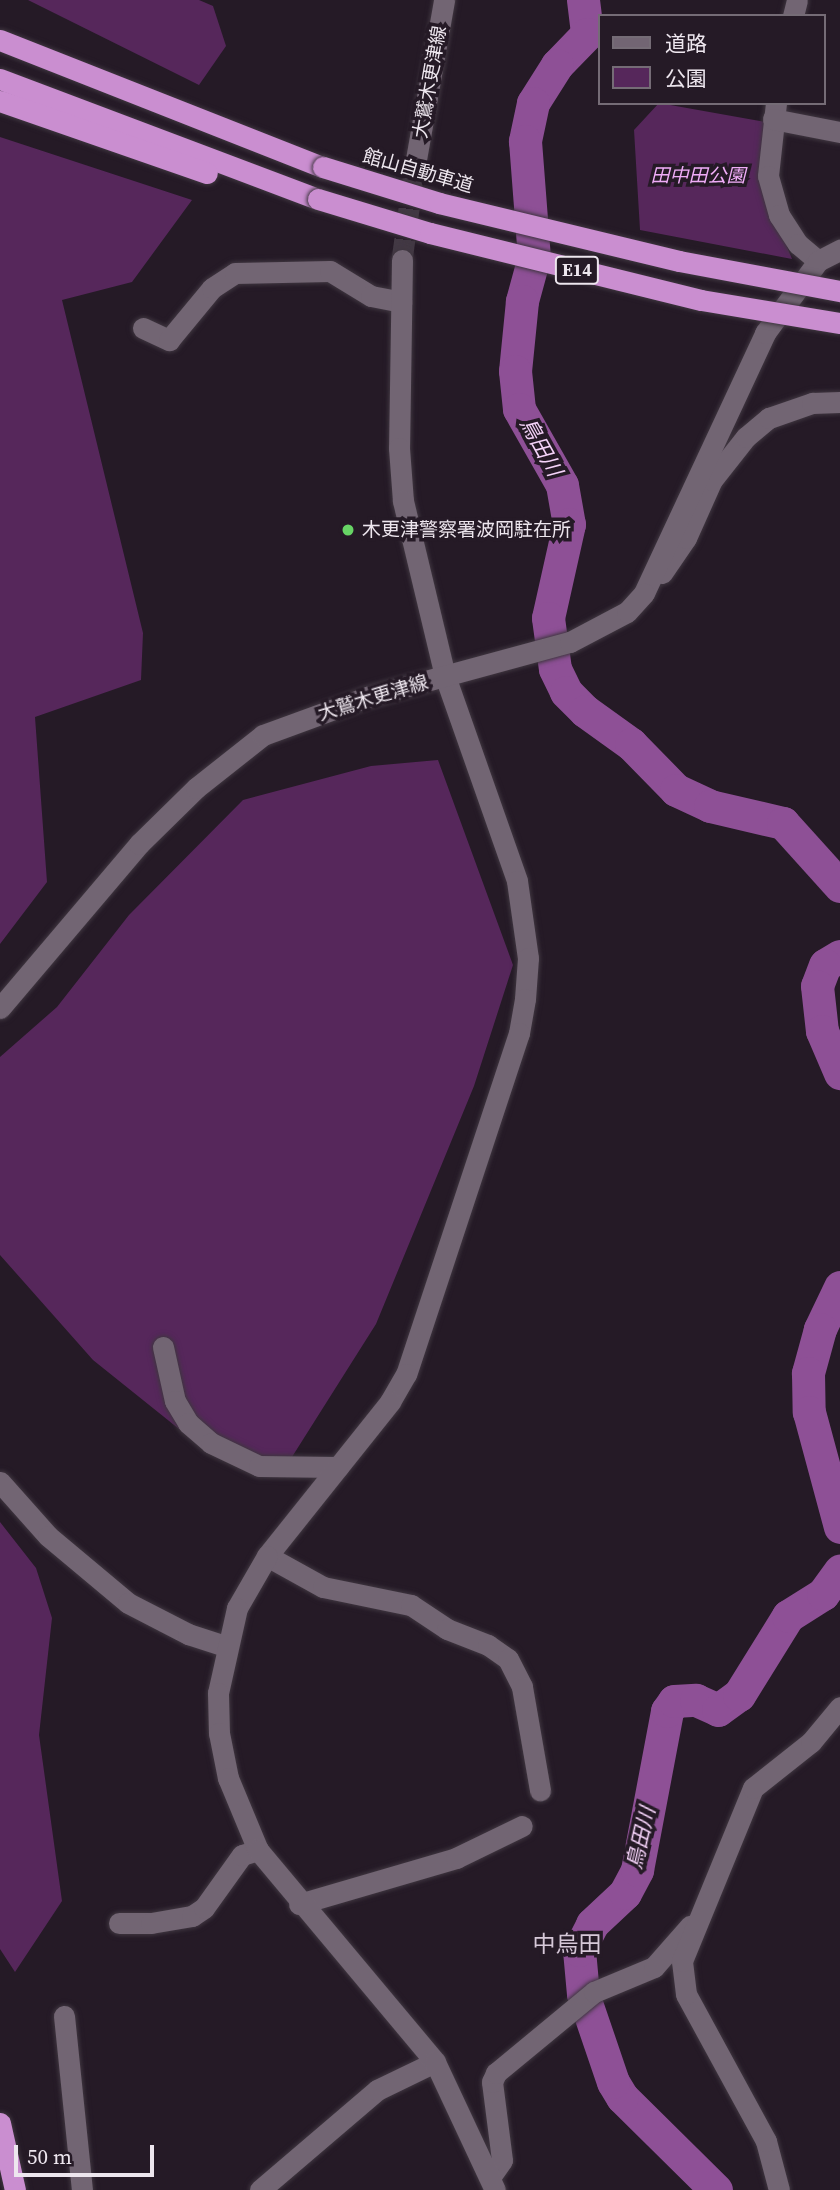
<!DOCTYPE html>
<html>
<head>
<meta charset="utf-8">
<style>
  body { margin:0 }
  #map { position:relative; width:840px; height:2190px; overflow:hidden; background:#251a26; font-family:"Source Serif 4","Noto Sans JP",serif }
  div>[style] { position:absolute }
  [style*='--x'] { left:calc(var(--x)*1px); top:calc(var(--y)*1px); width:calc(var(--w)*1px); rotate:calc(var(--a)*1deg) }
  .green>* { inset:0; background:#56275b }
  .river>* { height:33px; margin:-16.5px; padding:0 16.5px; transform-origin:16.5px; border-radius:16.5px; background:#8e5096 }
  .secondary-tunnel>* { height:21px; margin-top:-10.5px; transform-origin:0; background:repeating-linear-gradient(90deg,#433944 0 21px,transparent 0 31px) }
  .roads { filter:drop-shadow(0 0 2px #3f3640) drop-shadow(0 0 2px #3f3640) }
  .street>* { height:21px; margin:-10.5px; padding:0 10.5px; transform-origin:10.5px; border-radius:10.5px; background:#726573 }
  .secondary>* { height:21px; margin:-10.5px; padding:0 10.5px; transform-origin:10.5px; border-radius:10.5px; background:#726573 }
  .highway>* { height:21px; margin:-10.5px; padding:0 10.5px; transform-origin:10.5px; border-radius:10.5px; background:#ca8ed0 }
  .bridges { filter:drop-shadow(0 0 2px #3f3640) drop-shadow(0 0 2px #3f3640) }
  .highway-bridge>* { height:21px; margin:-10.5px; padding:0 10.5px; transform-origin:10.5px; border-radius:10.5px; background:#ca8ed0 }
  .dots>* { width:19px; height:19px; translate:-50% -50%; box-sizing:border-box; border:4px solid #251a26; border-radius:50% }
  span { translate:-50% -50%; white-space:nowrap; text-align:center; line-height:1.15; -webkit-text-stroke:7px #251a26; paint-order:stroke }
  .shield-label span { padding:2px 5px; background:#251a26; border:2px solid; border-radius:5px; -webkit-text-stroke-width:0 }
  .shield-label { font-size:18px; color:#ede6ee; font-weight:700 }
  .street-label { font-size:19px; color:#ede6ee }
  .park-label { font-size:19px; color:#efacf7; font-style:italic }
  .poi-label { font-size:19px; color:#ede6ee }
  .left { translate:0 -50%; text-align:left }
  .water-label { font-size:21px; color:#f6d4fa; font-style:italic }
  .quarter-label { font-size:23px; color:#d6c8d8 }
  .legend { position:absolute; left:598px; top:14px; width:228px; height:91px; box-sizing:border-box; background:#251a26; border:2px solid #756c76; margin:0; padding:9px 12px; list-style:none; font-size:21px; color:#ede6ee }
  .legend li { display:flex; align-items:center; gap:14px; height:35px }
  .legend b { width:35px; border:2px solid #756c76 }
  .scale { position:absolute; left:14px; top:2145px; width:140px; height:32px; box-sizing:border-box; border:4px solid #ede6ee; border-top:0; padding-left:9px; font-size:21px; line-height:24px; white-space:nowrap; color:#ede6ee; -webkit-text-stroke:5px #251a26; paint-order:stroke }
</style>
</head>
<body>
<div id="map">
  <div class="green">
    <div style="clip-path:polygon(28px 0,199px 0,213px 6px,226px 46px,199px 85px)"></div>
    <div style="clip-path:polygon(659px 103px,765px 122px,784px 239px,792px 259px,640px 230px,634px 130px)"></div>
    <div style="clip-path:polygon(0 137px,192px 200px,132px 282px,62px 300px,143px 633px,141px 680px,35px 717px,47px 882px,0 944px)"></div>
    <div style="clip-path:polygon(438px 760px,513px 965px,474px 1086px,376px 1324px,285px 1468px,199px 1445px,93px 1360px,0 1255px,0 1057px,57px 1007px,129px 915px,243px 800px,371px 766px)"></div>
    <div style="clip-path:polygon(0 1522px,36px 1568px,52px 1618px,39px 1735px,62px 1901px,15px 1972px,0 1949px)"></div>
  </div>
  <div class="river">
    <div style="--x:583;--y:0;--w:34;--a:83"></div>
    <div style="--x:587;--y:34;--w:43;--a:134.1"></div>
    <div style="--x:557;--y:65;--w:45;--a:122.3"></div>
    <div style="--x:533;--y:103;--w:39;--a:102"></div>
    <div style="--x:525;--y:141;--w:116;--a:85.6"></div>
    <div style="--x:534;--y:257;--w:46;--a:105.3"></div>
    <div style="--x:522;--y:301;--w:70;--a:95.7"></div>
    <div style="--x:515;--y:371;--w:38;--a:84"></div>
    <div style="--x:519;--y:409;--w:87;--a:60.5"></div>
    <div style="--x:562;--y:485;--w:40;--a:80"></div>
    <div style="--x:569;--y:524;--w:96;--a:102.6"></div>
    <div style="--x:548;--y:618;--w:51;--a:82.2"></div>
    <div style="--x:555;--y:669;--w:25;--a:64"></div>
    <div style="--x:566;--y:692;--w:27;--a:45"></div>
    <div style="--x:585;--y:711;--w:57;--a:35.7"></div>
    <div style="--x:631;--y:744;--w:64;--a:45.6"></div>
    <div style="--x:676;--y:790;--w:38;--a:25"></div>
    <div style="--x:710;--y:806;--w:75;--a:13.1"></div>
    <div style="--x:783;--y:823;--w:85;--a:47.9"></div>
    <div style="--x:840;--y:956;--w:17;--a:149"></div>
    <div style="--x:825;--y:965;--w:22;--a:111"></div>
    <div style="--x:817;--y:986;--w:45;--a:83.7"></div>
    <div style="--x:822;--y:1031;--w:46;--a:66.8"></div>
    <div style="--x:840;--y:1287;--w:47;--a:115.5"></div>
    <div style="--x:820;--y:1329;--w:46;--a:105.3"></div>
    <div style="--x:808;--y:1373;--w:39;--a:89"></div>
    <div style="--x:809;--y:1412;--w:119;--a:74.9"></div>
    <div style="--x:716;--y:2190;--w:132;--a:-135.3"></div>
    <div style="--x:622;--y:2097;--w:17;--a:-121"></div>
    <div style="--x:613;--y:2082;--w:93;--a:-108.8"></div>
    <div style="--x:583;--y:1994;--w:44;--a:-95.2"></div>
    <div style="--x:579;--y:1950;--w:29;--a:-63"></div>
    <div style="--x:592;--y:1924;--w:45;--a:-43.2"></div>
    <div style="--x:625;--y:1893;--w:26;--a:-62"></div>
    <div style="--x:637;--y:1870;--w:162;--a:-79.3"></div>
    <div style="--x:667;--y:1711;--w:12;--a:-55"></div>
    <div style="--x:674;--y:1701;--w:22;--a:-3"></div>
    <div style="--x:696;--y:1700;--w:24;--a:24"></div>
    <div style="--x:718;--y:1710;--w:26;--a:-36"></div>
    <div style="--x:739;--y:1695;--w:93;--a:-58.2"></div>
    <div style="--x:788;--y:1616;--w:41;--a:-32.2"></div>
    <div style="--x:823;--y:1594;--w:29;--a:-54"></div>
  </div>
  <div class="secondary-tunnel">
    <div style="--x:402;--y:260;--w:96;--a:-82.2"></div>
  </div>
  <div class="roads">
    <div class="street">
      <div style="--x:793;--y:16;--w:16;--a:-76"></div>
      <div style="--x:776;--y:103;--w:73;--a:96.3"></div>
      <div style="--x:768;--y:176;--w:41;--a:74.2"></div>
      <div style="--x:779;--y:215;--w:35;--a:57"></div>
      <div style="--x:798;--y:244;--w:26;--a:40"></div>
      <div style="--x:773;--y:119;--w:68;--a:11"></div>
      <div style="--x:143;--y:328;--w:29;--a:25"></div>
      <div style="--x:169;--y:340;--w:67;--a:-50.4"></div>
      <div style="--x:212;--y:288;--w:27;--a:-33"></div>
      <div style="--x:235;--y:273;--w:95;--a:-1.2"></div>
      <div style="--x:330;--y:271;--w:48;--a:31.4"></div>
      <div style="--x:371;--y:296;--w:31;--a:11"></div>
      <div style="--x:662;--y:573;--w:42;--a:-55.6"></div>
      <div style="--x:686;--y:538;--w:64;--a:-65.9"></div>
      <div style="--x:712;--y:480;--w:55;--a:-51.7"></div>
      <div style="--x:746;--y:437;--w:30;--a:-40"></div>
      <div style="--x:769;--y:418;--w:46;--a:-19.2"></div>
      <div style="--x:812;--y:403;--w:28;--a:-2"></div>
      <div style="--x:644;--y:593;--w:287;--a:-65"></div>
      <div style="--x:765;--y:333;--w:89;--a:-53.6"></div>
      <div style="--x:818;--y:261;--w:25;--a:-27"></div>
      <div style="--x:163;--y:1347;--w:55;--a:77.5"></div>
      <div style="--x:175;--y:1401;--w:26;--a:59"></div>
      <div style="--x:188;--y:1423;--w:30;--a:41"></div>
      <div style="--x:211;--y:1443;--w:53;--a:25.6"></div>
      <div style="--x:259;--y:1466;--w:79;--a:0.7"></div>
      <div style="--x:0;--y:1482;--w:72;--a:48.4"></div>
      <div style="--x:48;--y:1536;--w:104;--a:39.9"></div>
      <div style="--x:128;--y:1603;--w:68;--a:27.3"></div>
      <div style="--x:188;--y:1634;--w:39;--a:18"></div>
      <div style="--x:267;--y:1556;--w:64;--a:29"></div>
      <div style="--x:323;--y:1587;--w:90;--a:11.6"></div>
      <div style="--x:411;--y:1605;--w:43;--a:33.7"></div>
      <div style="--x:447;--y:1629;--w:44;--a:21.3"></div>
      <div style="--x:488;--y:1645;--w:24;--a:35"></div>
      <div style="--x:508;--y:1659;--w:31;--a:63"></div>
      <div style="--x:522;--y:1687;--w:105;--a:80.1"></div>
      <div style="--x:299;--y:1904;--w:164;--a:-16.3"></div>
      <div style="--x:456;--y:1858;--w:73;--a:-25.9"></div>
      <div style="--x:119;--y:1923;--w:32;--a:0"></div>
      <div style="--x:151;--y:1923;--w:42;--a:-9.7"></div>
      <div style="--x:192;--y:1916;--w:14;--a:-34"></div>
      <div style="--x:204;--y:1908;--w:65;--a:-54.4"></div>
      <div style="--x:242;--y:1855;--w:17;--a:-17"></div>
      <div style="--x:64;--y:2016;--w:175;--a:84.1"></div>
      <div style="--x:491;--y:2176;--w:19;--a:-55"></div>
      <div style="--x:502;--y:2160;--w:79;--a:-97.3"></div>
      <div style="--x:492;--y:2082;--w:10;--a:-66"></div>
      <div style="--x:496;--y:2073;--w:127;--a:-39.6"></div>
      <div style="--x:594;--y:1992;--w:65;--a:-22.6"></div>
      <div style="--x:654;--y:1967;--w:55;--a:-48.7"></div>
      <div style="--x:260;--y:2190;--w:154;--a:-40.5"></div>
      <div style="--x:377;--y:2090;--w:64;--a:-25.8"></div>
      <div style="--x:779;--y:2190;--w:51;--a:-104.9"></div>
      <div style="--x:766;--y:2141;--w:167;--a:-118.6"></div>
      <div style="--x:686;--y:1994;--w:33;--a:-97"></div>
      <div style="--x:682;--y:1961;--w:187;--a:-67.7"></div>
      <div style="--x:753;--y:1788;--w:74;--a:-38.4"></div>
      <div style="--x:811;--y:1742;--w:45;--a:-50.4"></div>
    </div>
    <div class="secondary">
      <div style="--x:415;--y:165;--w:168;--a:-80"></div>
      <div style="--x:402;--y:260;--w:188;--a:90.9"></div>
      <div style="--x:399;--y:448;--w:53;--a:85.7"></div>
      <div style="--x:403;--y:501;--w:180;--a:76.5"></div>
      <div style="--x:445;--y:676;--w:217;--a:70.6"></div>
      <div style="--x:517;--y:881;--w:78;--a:81.9"></div>
      <div style="--x:528;--y:958;--w:41;--a:94.2"></div>
      <div style="--x:525;--y:999;--w:35;--a:100"></div>
      <div style="--x:519;--y:1033;--w:359;--a:108.3"></div>
      <div style="--x:406;--y:1374;--w:32;--a:120"></div>
      <div style="--x:390;--y:1402;--w:197;--a:128.6"></div>
      <div style="--x:267;--y:1556;--w:60;--a:120"></div>
      <div style="--x:237;--y:1608;--w:87;--a:102.6"></div>
      <div style="--x:218;--y:1693;--w:40;--a:88.6"></div>
      <div style="--x:219;--y:1733;--w:46;--a:78.7"></div>
      <div style="--x:228;--y:1778;--w:78;--a:67.4"></div>
      <div style="--x:258;--y:1850;--w:276;--a:50.1"></div>
      <div style="--x:435;--y:2062;--w:141;--a:64.9"></div>
      <div style="--x:0;--y:1008;--w:215;--a:-49.7"></div>
      <div style="--x:139;--y:844;--w:80;--a:-44.5"></div>
      <div style="--x:196;--y:788;--w:85;--a:-38.3"></div>
      <div style="--x:263;--y:735;--w:111;--a:-20.1"></div>
      <div style="--x:367;--y:697;--w:210;--a:-15.2"></div>
      <div style="--x:570;--y:642;--w:64;--a:-27.8"></div>
      <div style="--x:627;--y:612;--w:25;--a:-48"></div>
    </div>
    <div class="highway">
      <div style="--x:0;--y:40;--w:347;--a:21.5"></div>
      <div style="--x:0;--y:79;--w:340;--a:20.7"></div>
      <div style="--x:0;--y:101;--w:219;--a:19.2"></div>
      <div style="--x:0;--y:2123;--w:69;--a:77.4"></div>
    </div>
  </div>
  <div class="bridges">
    <div class="highway-bridge">
      <div style="--x:323;--y:167;--w:121;--a:17.2"></div>
      <div style="--x:439;--y:203;--w:247;--a:13.6"></div>
      <div style="--x:679;--y:261;--w:164;--a:10.6"></div>
      <div style="--x:318;--y:199;--w:117;--a:16.9"></div>
      <div style="--x:430;--y:233;--w:279;--a:13.9"></div>
      <div style="--x:701;--y:300;--w:141;--a:9.4"></div>
    </div>
  </div>
  <div class="dots">
    <div style="left:348px;top:530px;background:#67d465"></div>
  </div>
  <div class="shield-label">
    <span style="left:577px;top:270px">E14</span>
  </div>
  <div class="street-label">
    <span style="left:430px;top:82px;rotate:-80deg">大鷲木更津線</span>
    <span style="left:418px;top:171px;rotate:16deg">館山自動車道</span>
    <span style="left:373px;top:698px;rotate:-17deg">大鷲木更津線</span>
  </div>
  <div class="park-label">
    <span style="left:698px;top:176px">田中田公園</span>
  </div>
  <div class="poi-label">
    <span class="left" style="left:362px;top:530px">木更津警察署波岡駐在所</span>
  </div>
  <div class="water-label">
    <span style="left:541px;top:447px;rotate:61deg">鳥田川</span>
    <span style="left:641px;top:1838px;rotate:-77deg">鳥田川</span>
  </div>
  <div class="quarter-label">
    <span style="left:567px;top:1944px">中烏田</span>
  </div>
  <ul class="legend">
  <li><b style="height:9px;background:#726573"></b>道路</li>
  <li><b style="height:19px;background:#56275b"></b>公園</li>
  </ul>
  <div class="scale">50 m</div>
</div>
</body>
</html>
